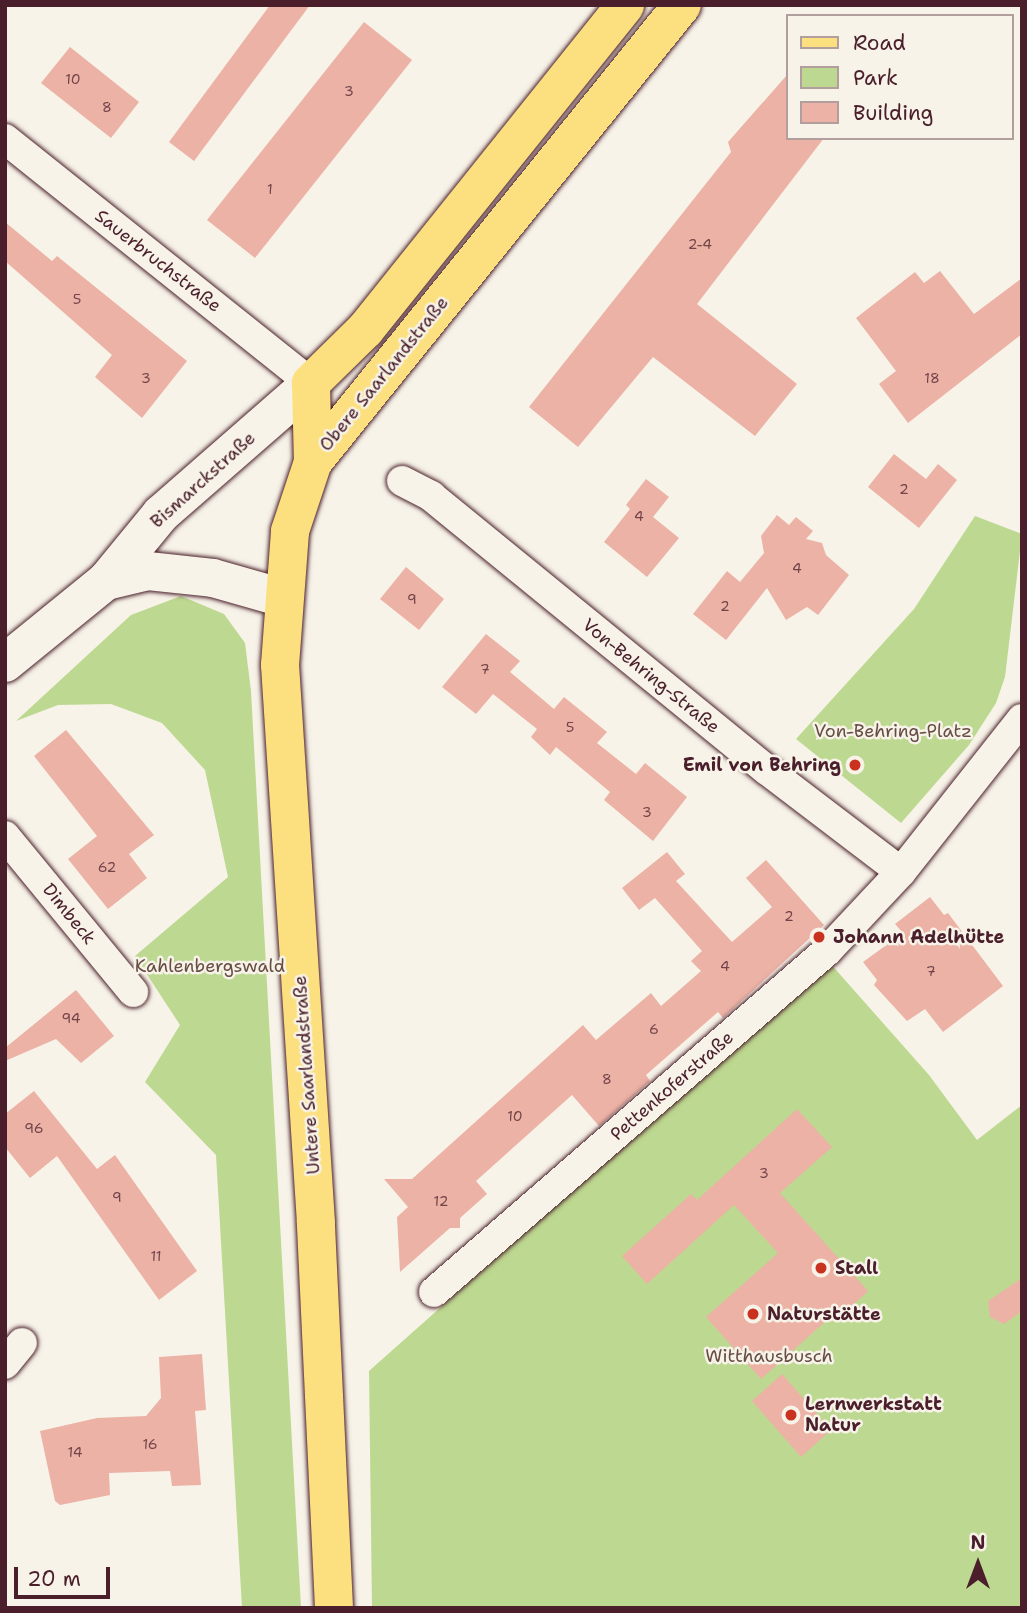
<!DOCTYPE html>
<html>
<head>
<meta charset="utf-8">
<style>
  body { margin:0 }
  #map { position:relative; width:1027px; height:1613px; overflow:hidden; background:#f7f3e8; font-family:"Shantell Sans",sans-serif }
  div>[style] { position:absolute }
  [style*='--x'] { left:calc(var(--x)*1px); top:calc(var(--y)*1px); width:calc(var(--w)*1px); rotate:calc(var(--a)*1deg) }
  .green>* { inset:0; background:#bdd890 }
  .building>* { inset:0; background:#ecb2a5 }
  .roads { filter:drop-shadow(0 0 2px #4a1f2b) drop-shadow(0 0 2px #4a1f2b) }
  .street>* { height:30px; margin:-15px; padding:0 15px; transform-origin:15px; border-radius:15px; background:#f7f3e8 }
  .secondary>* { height:38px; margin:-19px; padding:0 19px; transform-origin:19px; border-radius:19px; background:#f7f3e8 }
  .primary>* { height:38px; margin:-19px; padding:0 19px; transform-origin:19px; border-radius:19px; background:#fce080 }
  .dots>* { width:19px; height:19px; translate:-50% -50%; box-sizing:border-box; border:4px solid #f7f3e8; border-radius:50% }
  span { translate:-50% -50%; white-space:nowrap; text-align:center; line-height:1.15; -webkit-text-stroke:5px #f7f3e8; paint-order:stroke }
  .number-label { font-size:14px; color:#72444a }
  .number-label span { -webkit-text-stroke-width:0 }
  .street-label { font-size:18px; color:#4a1f2b }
  .park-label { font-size:18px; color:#674d44 }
  .poi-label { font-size:18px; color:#4a1f2b; font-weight:700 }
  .right { translate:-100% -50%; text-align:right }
  .left { translate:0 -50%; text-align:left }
  .frame { position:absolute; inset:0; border:7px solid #4a1f2b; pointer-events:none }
  .legend { position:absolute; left:786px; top:14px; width:228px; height:126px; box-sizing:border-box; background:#f7f3e8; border:2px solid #b29e9c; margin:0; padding:9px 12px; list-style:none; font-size:21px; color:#4a1f2b }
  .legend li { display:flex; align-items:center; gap:14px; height:35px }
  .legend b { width:35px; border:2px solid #b29e9c }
  .north { position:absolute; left:943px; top:1529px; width:70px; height:70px; -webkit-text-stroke:5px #f7f3e8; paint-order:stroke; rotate:0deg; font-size:19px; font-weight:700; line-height:28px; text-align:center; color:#4a1f2b }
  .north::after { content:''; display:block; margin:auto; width:24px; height:32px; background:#4a1f2b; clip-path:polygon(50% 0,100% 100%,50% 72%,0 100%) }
  .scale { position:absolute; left:14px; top:1567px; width:96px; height:32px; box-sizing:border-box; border:4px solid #4a1f2b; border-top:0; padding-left:9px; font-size:21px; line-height:24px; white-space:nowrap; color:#4a1f2b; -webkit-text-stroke:5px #f7f3e8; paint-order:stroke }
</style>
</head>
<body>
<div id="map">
  <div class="green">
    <div style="clip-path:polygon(975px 516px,1022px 534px,1005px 677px,996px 703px,969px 745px,901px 823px,796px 739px,914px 609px)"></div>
    <div style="clip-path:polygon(181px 596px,224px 614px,245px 643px,251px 691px,301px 1608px,242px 1608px,216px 1155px,145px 1082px,180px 1025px,135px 956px,228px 877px,205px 770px,162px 723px,111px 704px,58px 705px,16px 721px,131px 615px)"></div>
    <div style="clip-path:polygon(829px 962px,929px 1075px,977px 1140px,1022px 1105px,1022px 1608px,372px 1608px,369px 1371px)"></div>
  </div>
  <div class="building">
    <div style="clip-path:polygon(270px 5px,310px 5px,194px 161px,169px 142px)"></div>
    <div style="clip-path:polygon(364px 22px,412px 60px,255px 258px,207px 220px)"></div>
    <div style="clip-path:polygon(70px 47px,139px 102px,111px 138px,41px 83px)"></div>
    <div style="clip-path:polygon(787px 75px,787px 138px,824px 138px,697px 304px,797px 384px,755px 436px,653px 357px,578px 447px,529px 407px,731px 152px,728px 142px)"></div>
    <div style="clip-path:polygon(5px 222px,52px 261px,57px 256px,187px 361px,142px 418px,95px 377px,112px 355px,5px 261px)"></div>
    <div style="clip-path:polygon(940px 271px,974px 314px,1022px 278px,1022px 334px,908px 423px,879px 384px,896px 371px,856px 318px,915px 272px,924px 283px)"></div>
    <div style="clip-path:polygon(894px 454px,926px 479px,938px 464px,957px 480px,919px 528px,868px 487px)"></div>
    <div style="clip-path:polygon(646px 479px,669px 497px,653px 517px,679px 538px,647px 577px,604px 542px,630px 509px,626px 505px)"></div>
    <div style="clip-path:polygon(777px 515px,789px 525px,796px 517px,813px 531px,806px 539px,822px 543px,826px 555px,849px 575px,818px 615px,807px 607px,786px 620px,767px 588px,726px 640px,693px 614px,727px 571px,740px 582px,764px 553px,761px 536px)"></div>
    <div style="clip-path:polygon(406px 567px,444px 599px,419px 630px,380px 599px)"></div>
    <div style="clip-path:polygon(486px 634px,520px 661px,510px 672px,554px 709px,564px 697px,607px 732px,597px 743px,636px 774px,645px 763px,687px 797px,653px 841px,604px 800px,610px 792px,556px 747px,550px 755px,531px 737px,537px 729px,493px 694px,476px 714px,442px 687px)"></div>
    <div style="clip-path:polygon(66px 730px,154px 835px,129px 854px,147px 878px,108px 909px,68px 859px,97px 836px,34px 756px)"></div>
    <div style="clip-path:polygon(667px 852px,685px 874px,676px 881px,732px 942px,772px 907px,746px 878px,766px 860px,824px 925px,723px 1018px,718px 1012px,646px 1075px,650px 1081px,599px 1126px,572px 1095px,476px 1181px,487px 1194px,460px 1218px,460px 1228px,450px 1228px,400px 1272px,397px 1217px,408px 1207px,384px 1179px,412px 1179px,583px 1025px,596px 1040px,651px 993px,661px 1006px,701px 971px,691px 961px,702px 951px,655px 898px,639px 910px,622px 888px)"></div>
    <div style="clip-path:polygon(930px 897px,944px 915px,948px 913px,1003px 986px,943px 1032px,925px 1009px,907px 1021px,874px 985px,877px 980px,863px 962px,903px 933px,895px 924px)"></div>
    <div style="clip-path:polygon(76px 990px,114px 1036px,81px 1063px,56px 1039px,5px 1061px,5px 1048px)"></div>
    <div style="clip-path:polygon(34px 1091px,97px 1169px,115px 1155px,197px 1271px,159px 1300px,57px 1156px,30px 1178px,5px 1147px,5px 1114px)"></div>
    <div style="clip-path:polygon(797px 1109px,832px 1147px,780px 1193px,868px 1291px,840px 1317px,836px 1312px,761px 1379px,706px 1317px,778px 1253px,734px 1205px,647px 1284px,622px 1256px,691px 1194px,697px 1200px)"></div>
    <div style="clip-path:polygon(1022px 1278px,1022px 1311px,1004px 1324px,990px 1317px,988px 1301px)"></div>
    <div style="clip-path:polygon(202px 1354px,206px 1410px,195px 1411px,201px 1485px,172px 1486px,170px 1471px,109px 1473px,110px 1495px,60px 1505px,55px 1501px,40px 1431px,97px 1418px,146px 1416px,161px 1398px,159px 1357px)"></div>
    <div style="clip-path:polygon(782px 1374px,831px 1430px,801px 1457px,752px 1401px)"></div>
  </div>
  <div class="roads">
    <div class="street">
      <div style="--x:5;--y:139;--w:391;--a:38.6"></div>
      <div style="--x:402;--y:481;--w:33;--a:27"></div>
      <div style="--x:431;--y:496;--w:434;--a:39.2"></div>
      <div style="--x:767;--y:770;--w:168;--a:37.3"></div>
      <div style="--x:5;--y:836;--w:202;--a:50.6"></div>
      <div style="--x:434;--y:1292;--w:520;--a:-40.95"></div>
      <div style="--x:827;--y:951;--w:108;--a:-46.9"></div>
      <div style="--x:901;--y:872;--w:195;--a:-51.7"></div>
      <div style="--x:5;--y:1364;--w:27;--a:-51"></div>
    </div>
    <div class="secondary">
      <div style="--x:106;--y:581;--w:43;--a:-13.4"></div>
      <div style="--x:148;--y:571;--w:65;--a:6.1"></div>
      <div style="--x:213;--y:578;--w:73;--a:15.9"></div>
      <div style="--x:5;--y:663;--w:130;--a:-39.1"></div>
      <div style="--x:106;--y:581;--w:87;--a:-50.6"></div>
      <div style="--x:161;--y:514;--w:199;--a:-41.1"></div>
    </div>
    <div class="primary">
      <div style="--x:313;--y:462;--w:587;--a:-51.08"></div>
      <div style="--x:334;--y:1608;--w:385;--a:-92.7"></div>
      <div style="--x:316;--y:1223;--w:559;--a:-93.69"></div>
      <div style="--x:280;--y:665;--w:134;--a:-85.7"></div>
      <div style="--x:290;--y:531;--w:73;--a:-71.6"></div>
      <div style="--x:313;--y:462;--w:79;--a:-91.5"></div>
      <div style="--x:311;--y:383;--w:76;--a:-44.5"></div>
      <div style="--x:365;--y:330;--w:416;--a:-51.3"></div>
    </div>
  </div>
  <div class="dots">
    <div style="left:855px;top:765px;background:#c8321e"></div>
    <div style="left:819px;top:937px;background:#c8321e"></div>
    <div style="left:821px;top:1268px;background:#c8321e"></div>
    <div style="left:753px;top:1314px;background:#c8321e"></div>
    <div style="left:791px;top:1415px;background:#c8321e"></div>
  </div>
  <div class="number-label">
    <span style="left:73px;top:79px">10</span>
    <span style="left:349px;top:91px">3</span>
    <span style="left:107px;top:107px">8</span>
    <span style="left:270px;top:189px">1</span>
    <span style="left:700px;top:244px">2-4</span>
    <span style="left:77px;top:299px">5</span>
    <span style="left:146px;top:378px">3</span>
    <span style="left:932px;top:378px">18</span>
    <span style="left:904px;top:489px">2</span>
    <span style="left:639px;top:516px">4</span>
    <span style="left:797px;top:568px">4</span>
    <span style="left:412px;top:599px">9</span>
    <span style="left:725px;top:606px">2</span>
    <span style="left:485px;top:669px">7</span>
    <span style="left:570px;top:727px">5</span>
    <span style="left:647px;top:812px">3</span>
    <span style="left:107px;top:867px">62</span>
    <span style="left:789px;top:916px">2</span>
    <span style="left:725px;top:966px">4</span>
    <span style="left:931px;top:971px">7</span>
    <span style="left:71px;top:1018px">94</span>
    <span style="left:654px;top:1029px">6</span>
    <span style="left:607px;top:1079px">8</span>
    <span style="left:515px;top:1116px">10</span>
    <span style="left:34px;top:1128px">96</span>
    <span style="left:764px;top:1173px">3</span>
    <span style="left:117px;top:1197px">9</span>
    <span style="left:441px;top:1201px">12</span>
    <span style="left:156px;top:1256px">11</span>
    <span style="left:150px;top:1444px">16</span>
    <span style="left:75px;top:1452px">14</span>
  </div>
  <div class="street-label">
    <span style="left:158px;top:261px;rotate:38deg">Sauerbruchstraße</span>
    <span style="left:384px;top:374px;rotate:-51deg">Obere Saarlandstraße</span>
    <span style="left:203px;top:480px;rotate:-42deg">Bismarckstraße</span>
    <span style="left:651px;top:676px;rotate:39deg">Von-Behring-Straße</span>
    <span style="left:69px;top:914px;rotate:51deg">Dimbeck</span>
    <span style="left:307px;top:1075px;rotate:-94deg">Untere Saarlandstraße</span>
    <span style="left:672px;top:1086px;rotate:-41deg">Pettenkoferstraße</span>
  </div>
  <div class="park-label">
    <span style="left:893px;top:731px">Von-Behring-Platz</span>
    <span style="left:210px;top:966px">Kahlenbergswald</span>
    <span style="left:769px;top:1356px">Witthausbusch</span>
  </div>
  <div class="poi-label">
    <span class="right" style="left:841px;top:765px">Emil von Behring</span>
    <span class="left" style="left:833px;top:937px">Johann Adelhütte</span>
    <span class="left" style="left:835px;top:1268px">Stall</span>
    <span class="left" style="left:767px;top:1314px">Naturstätte</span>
    <span class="left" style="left:805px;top:1415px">Lernwerkstatt<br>Natur</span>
  </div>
  <div class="frame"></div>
  <ul class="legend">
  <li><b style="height:9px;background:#fce080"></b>Road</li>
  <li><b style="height:19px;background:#bdd890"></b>Park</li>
  <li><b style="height:19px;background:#ecb2a5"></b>Building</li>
  </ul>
  <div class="north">N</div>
  <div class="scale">20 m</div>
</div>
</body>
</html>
